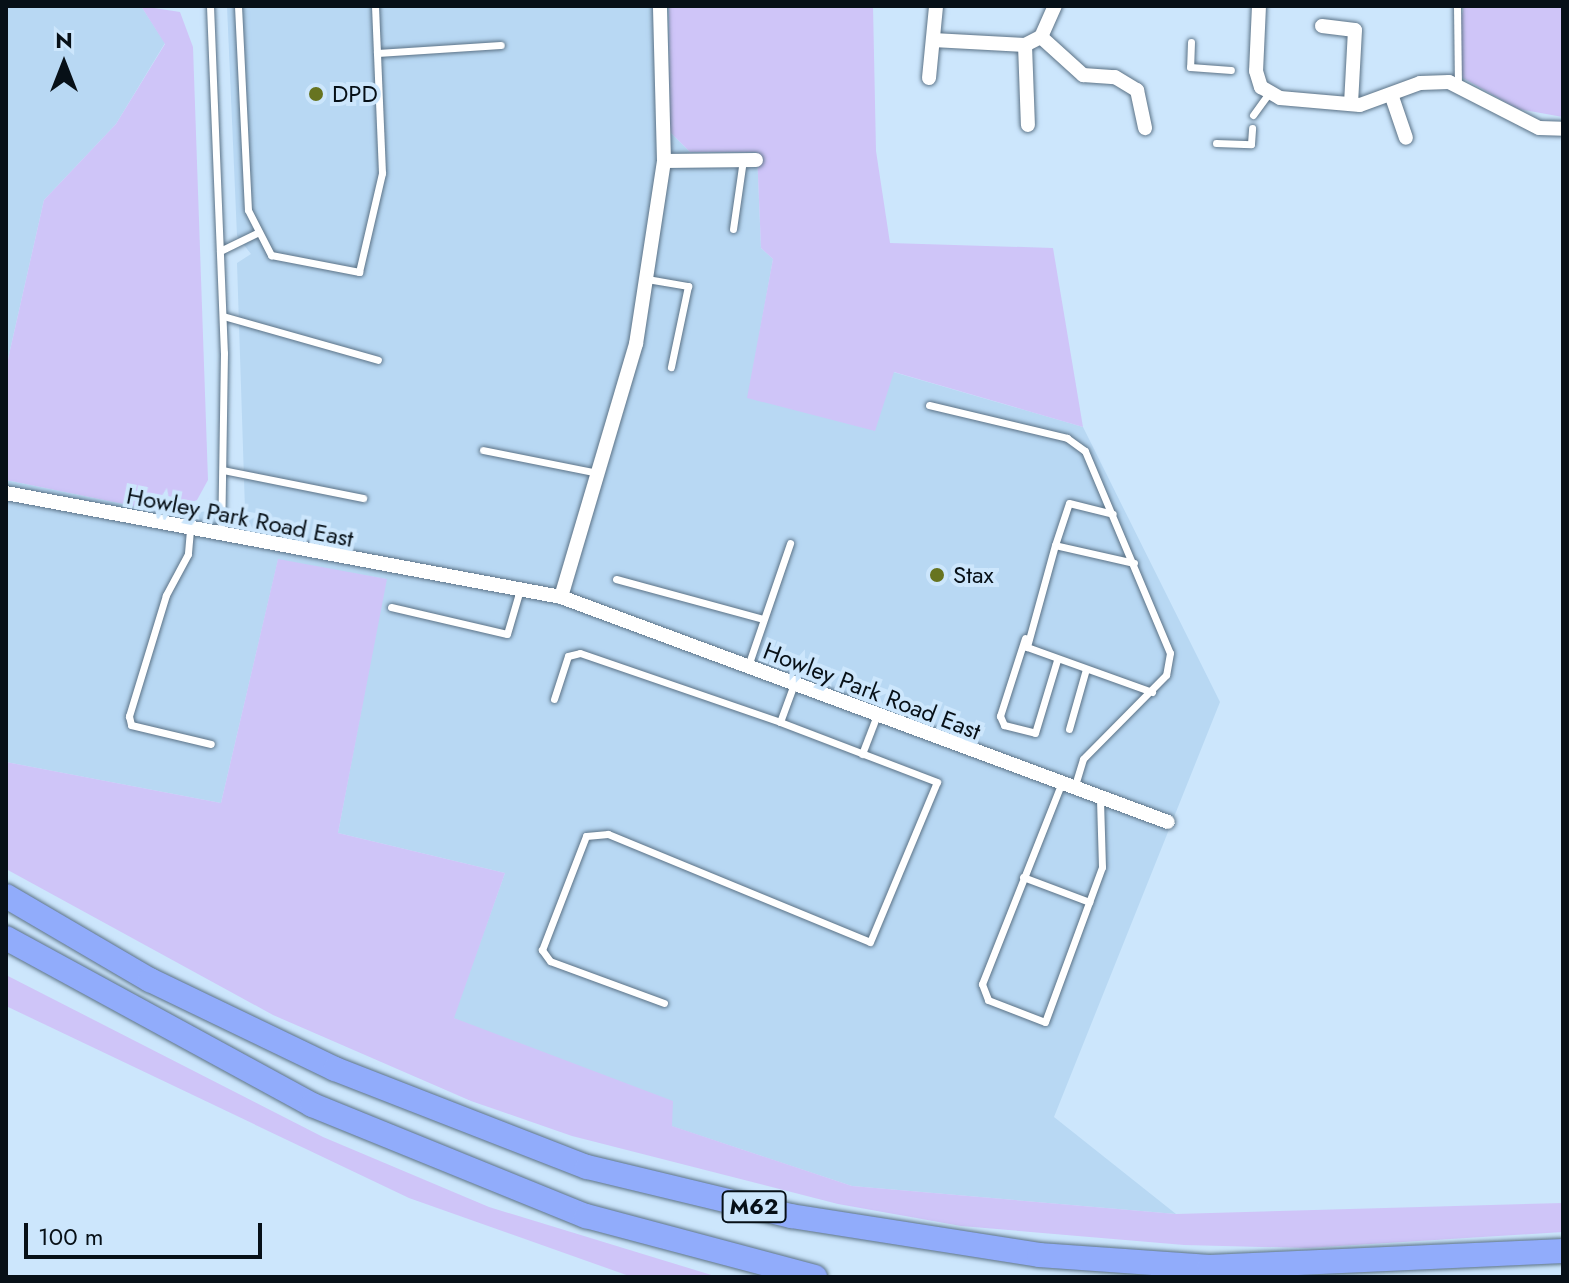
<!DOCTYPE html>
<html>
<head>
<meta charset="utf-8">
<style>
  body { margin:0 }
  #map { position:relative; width:1569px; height:1283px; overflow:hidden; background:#cce6fc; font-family:Jost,sans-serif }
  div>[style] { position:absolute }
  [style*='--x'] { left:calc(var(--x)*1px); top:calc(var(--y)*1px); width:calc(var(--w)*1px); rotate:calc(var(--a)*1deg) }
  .built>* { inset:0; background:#b8d8f3 }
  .green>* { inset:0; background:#cfc5f8 }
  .roads { filter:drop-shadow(0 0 2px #5b7286) drop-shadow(0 0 2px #5b7286) }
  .lane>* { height:7px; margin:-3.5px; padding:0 3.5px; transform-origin:3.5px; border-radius:3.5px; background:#fff }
  .street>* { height:14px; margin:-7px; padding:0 7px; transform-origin:7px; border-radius:7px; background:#fff }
  .highway>* { height:24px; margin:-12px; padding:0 12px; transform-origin:12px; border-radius:12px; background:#91acfb }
  .dots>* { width:22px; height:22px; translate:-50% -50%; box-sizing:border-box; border:4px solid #cce6fc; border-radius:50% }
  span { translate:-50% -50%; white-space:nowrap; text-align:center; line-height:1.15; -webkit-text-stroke:8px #cce6fc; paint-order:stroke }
  .shield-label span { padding:2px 6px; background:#cce6fc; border:2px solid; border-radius:6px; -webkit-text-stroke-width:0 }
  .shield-label { font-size:22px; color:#071017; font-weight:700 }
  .poi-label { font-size:24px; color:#071017 }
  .left { translate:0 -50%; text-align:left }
  .street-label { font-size:24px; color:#071017 }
  .frame { position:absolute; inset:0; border:8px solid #071017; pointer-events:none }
  .north { position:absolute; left:24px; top:24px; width:80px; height:80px; -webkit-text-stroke:6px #cce6fc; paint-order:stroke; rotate:0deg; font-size:22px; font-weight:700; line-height:32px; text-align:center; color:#071017 }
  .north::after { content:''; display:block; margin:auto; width:28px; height:36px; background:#071017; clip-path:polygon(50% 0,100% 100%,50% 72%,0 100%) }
  .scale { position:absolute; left:24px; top:1223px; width:238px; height:36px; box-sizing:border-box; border:4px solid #071017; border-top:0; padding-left:10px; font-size:24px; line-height:28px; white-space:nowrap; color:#071017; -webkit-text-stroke:6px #cce6fc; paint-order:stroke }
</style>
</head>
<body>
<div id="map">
  <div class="built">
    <div style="clip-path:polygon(6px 6px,141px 6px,165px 43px,116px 124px,44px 200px,6px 368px)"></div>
    <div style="clip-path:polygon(227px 6px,669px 6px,670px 132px,690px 152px,757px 152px,761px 248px,773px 259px,748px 397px,893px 372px,1083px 427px,1220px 702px,1054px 1117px,1176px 1214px,852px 1186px,671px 1126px,555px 1060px,453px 1018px,505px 873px,338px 833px,386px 579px,278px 560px,221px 803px,6px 762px,6px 480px,168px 513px,245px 510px,237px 263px,251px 254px,237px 236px)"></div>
  </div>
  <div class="green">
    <div style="clip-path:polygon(141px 6px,180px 12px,193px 47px,208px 480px,197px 500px,168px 513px,6px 480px,6px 368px,44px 200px,116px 124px,165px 44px)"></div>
    <div style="clip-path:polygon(669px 6px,873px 6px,876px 151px,890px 243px,1053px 248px,1083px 427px,894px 372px,875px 431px,747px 398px,773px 259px,761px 248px,757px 152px,690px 152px,670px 132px)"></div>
    <div style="clip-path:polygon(1464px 6px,1563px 6px,1563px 117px,1518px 109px,1463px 78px,1457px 40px)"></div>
    <div style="clip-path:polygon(278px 559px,387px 579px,338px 833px,505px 873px,454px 1018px,673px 1101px,672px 1126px,852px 1186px,1176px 1214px,1563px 1203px,1563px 1232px,1307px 1248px,1184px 1245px,961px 1226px,838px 1204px,572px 1136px,471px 1101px,273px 1015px,6px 869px,6px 762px,221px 803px)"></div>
    <div style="clip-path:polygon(6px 975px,323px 1137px,489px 1207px,718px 1277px,632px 1277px,409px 1198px,6px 1006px)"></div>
  </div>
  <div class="roads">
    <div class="lane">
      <div style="--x:210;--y:6;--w:347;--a:87.7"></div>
      <div style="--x:224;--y:353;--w:181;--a:90.9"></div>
      <div style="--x:238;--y:6;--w:204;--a:87.2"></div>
      <div style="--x:248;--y:210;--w:51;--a:62.9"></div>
      <div style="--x:271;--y:255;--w:90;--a:10.9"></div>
      <div style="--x:359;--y:272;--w:102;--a:-76.9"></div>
      <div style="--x:382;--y:173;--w:167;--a:-92.4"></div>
      <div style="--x:1457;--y:6;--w:80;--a:89.3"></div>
      <div style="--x:1191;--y:42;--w:25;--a:92"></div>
      <div style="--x:1190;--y:67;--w:41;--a:4.2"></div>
      <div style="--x:377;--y:53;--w:124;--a:-3.7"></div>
      <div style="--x:1253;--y:115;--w:27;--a:-54"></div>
      <div style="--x:1216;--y:143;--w:35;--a:2"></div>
      <div style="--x:1251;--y:144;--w:16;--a:-86"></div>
      <div style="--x:733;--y:229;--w:70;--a:-81.8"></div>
      <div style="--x:220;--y:251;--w:43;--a:-26"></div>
      <div style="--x:647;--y:279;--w:42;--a:9.7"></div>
      <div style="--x:688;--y:286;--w:83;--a:101.9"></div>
      <div style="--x:223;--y:316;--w:161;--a:15.8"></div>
      <div style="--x:929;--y:405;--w:142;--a:13.4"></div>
      <div style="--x:1067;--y:438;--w:22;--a:36"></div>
      <div style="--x:1085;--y:451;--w:219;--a:67.2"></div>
      <div style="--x:1170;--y:653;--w:22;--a:100"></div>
      <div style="--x:1166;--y:675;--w:118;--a:134.7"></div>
      <div style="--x:1083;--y:759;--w:31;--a:107"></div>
      <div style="--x:483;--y:450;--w:117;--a:11.3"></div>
      <div style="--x:223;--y:470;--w:143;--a:11.3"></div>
      <div style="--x:190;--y:530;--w:24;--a:95"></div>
      <div style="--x:188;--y:554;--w:47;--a:118.2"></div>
      <div style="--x:166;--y:595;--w:127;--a:107"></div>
      <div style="--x:129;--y:716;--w:9;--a:77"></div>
      <div style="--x:131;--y:725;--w:82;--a:13.4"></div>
      <div style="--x:1055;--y:545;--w:44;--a:-71.6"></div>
      <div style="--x:1069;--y:503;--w:45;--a:14"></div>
      <div style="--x:1134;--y:563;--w:81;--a:-167.2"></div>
      <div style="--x:1055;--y:545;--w:106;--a:105.4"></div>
      <div style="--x:1027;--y:647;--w:133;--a:19.8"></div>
      <div style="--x:616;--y:579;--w:152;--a:15.2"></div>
      <div style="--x:391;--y:607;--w:119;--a:13.1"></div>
      <div style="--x:507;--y:634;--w:43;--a:-73.7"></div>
      <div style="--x:1025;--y:638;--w:82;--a:107.8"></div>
      <div style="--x:1000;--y:716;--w:10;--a:66"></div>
      <div style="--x:1004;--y:725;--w:32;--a:14"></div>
      <div style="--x:1035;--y:733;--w:76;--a:-73.2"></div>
      <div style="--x:748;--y:666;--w:130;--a:-71.1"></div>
      <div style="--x:554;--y:699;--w:45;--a:-72"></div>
      <div style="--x:568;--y:656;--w:12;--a:-14"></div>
      <div style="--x:580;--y:653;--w:212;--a:19"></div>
      <div style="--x:780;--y:722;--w:40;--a:-69.8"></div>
      <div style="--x:1069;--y:729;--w:62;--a:-74.2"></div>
      <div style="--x:862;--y:754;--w:42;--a:-69"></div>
      <div style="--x:1060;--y:787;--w:212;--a:111.6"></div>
      <div style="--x:982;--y:984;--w:17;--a:69"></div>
      <div style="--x:988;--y:1000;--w:61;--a:21.1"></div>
      <div style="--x:1045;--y:1022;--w:165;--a:-69.8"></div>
      <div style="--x:1102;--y:867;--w:67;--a:-91.7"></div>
      <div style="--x:1023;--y:877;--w:71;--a:20.7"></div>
      <div style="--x:664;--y:1003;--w:121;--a:-159.8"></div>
      <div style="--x:550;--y:961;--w:14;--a:-126"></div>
      <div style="--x:542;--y:950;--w:122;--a:-68.9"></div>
      <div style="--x:586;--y:836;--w:22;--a:-5"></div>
      <div style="--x:608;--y:834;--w:283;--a:22.4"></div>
      <div style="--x:870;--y:942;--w:173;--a:-67.3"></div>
      <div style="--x:937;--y:782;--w:168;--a:-159.1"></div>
    </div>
    <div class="street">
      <div style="--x:1259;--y:6;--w:65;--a:92.6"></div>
      <div style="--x:1256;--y:71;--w:17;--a:73"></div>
      <div style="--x:1261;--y:87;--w:22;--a:30"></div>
      <div style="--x:1280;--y:98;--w:80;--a:5"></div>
      <div style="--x:1360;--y:105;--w:64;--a:-20.1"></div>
      <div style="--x:1420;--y:83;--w:29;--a:-2"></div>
      <div style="--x:1449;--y:82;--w:101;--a:27.1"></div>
      <div style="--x:1539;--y:128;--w:24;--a:2"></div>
      <div style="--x:1322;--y:26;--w:33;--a:7"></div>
      <div style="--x:1355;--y:30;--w:74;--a:93.1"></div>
      <div style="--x:1041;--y:37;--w:57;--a:42.1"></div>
      <div style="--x:1083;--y:75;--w:32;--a:4"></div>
      <div style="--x:1115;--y:77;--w:26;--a:31"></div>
      <div style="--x:1137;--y:90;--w:39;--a:78"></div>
      <div style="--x:933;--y:40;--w:92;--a:3.1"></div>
      <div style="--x:1025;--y:45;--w:18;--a:-27"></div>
      <div style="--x:1041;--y:37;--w:34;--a:-66"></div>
      <div style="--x:1025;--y:45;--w:80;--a:87.9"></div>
      <div style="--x:929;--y:78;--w:72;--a:-84.4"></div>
      <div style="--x:1392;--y:97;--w:43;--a:71.1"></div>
      <div style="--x:664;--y:161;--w:92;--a:-0.6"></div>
      <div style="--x:6;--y:493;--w:565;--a:10.61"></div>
      <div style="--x:561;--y:597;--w:647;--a:20.34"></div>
      <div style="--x:561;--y:597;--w:264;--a:-73.5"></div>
      <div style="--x:636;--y:344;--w:185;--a:-81.3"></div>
      <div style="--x:664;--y:161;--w:155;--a:-91.5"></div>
    </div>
    <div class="highway">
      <div style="--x:6;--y:896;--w:167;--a:30.3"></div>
      <div style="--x:150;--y:980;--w:205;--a:25.7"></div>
      <div style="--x:335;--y:1069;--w:270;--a:21.3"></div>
      <div style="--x:587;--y:1167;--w:210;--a:13.5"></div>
      <div style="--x:791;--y:1216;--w:251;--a:8.9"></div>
      <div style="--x:1039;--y:1255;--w:171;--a:4"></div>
      <div style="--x:1210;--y:1267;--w:353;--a:-2.6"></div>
      <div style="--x:6;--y:938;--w:349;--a:28.6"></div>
      <div style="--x:312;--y:1105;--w:296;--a:22.1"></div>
      <div style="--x:586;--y:1216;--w:237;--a:14.9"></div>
    </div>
  </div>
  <div class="dots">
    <div style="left:316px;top:94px;background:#677420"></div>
    <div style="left:937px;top:575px;background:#677420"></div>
  </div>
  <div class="shield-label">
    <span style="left:754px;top:1207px">M62</span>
  </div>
  <div class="poi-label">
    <span class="left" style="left:332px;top:94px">DPD</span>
    <span class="left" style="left:953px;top:575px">Stax</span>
  </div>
  <div class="street-label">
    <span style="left:240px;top:517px;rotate:11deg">Howley Park Road East</span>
    <span style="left:872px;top:691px;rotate:21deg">Howley Park Road East</span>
  </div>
  <div class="frame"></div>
  <div class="north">N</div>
  <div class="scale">100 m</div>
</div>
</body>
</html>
